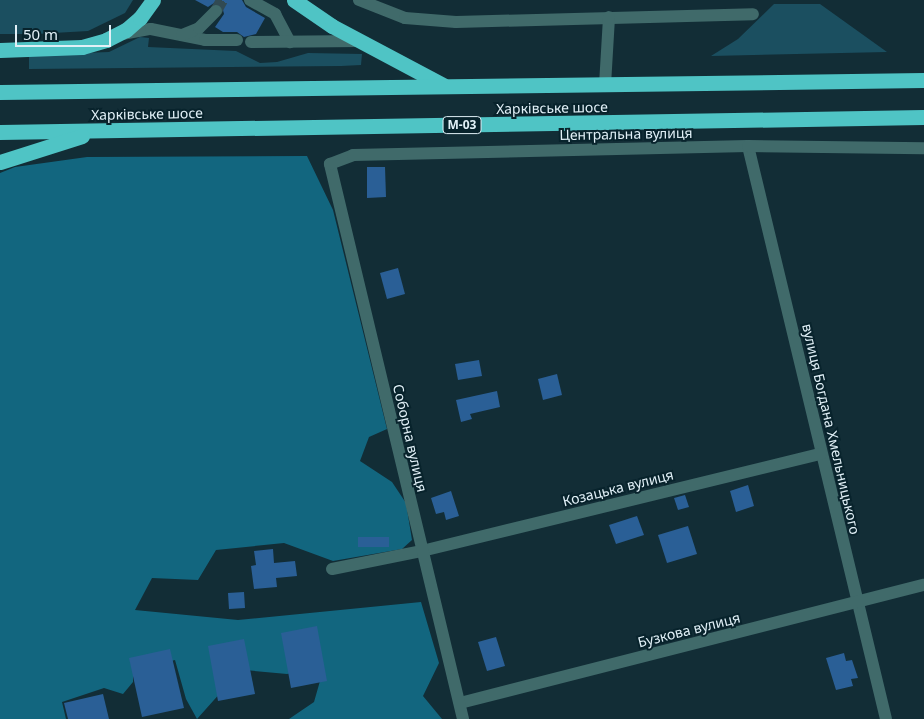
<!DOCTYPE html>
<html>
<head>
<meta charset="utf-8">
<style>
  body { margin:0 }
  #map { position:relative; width:924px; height:719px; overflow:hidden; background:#122d36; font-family:"Noto Sans",sans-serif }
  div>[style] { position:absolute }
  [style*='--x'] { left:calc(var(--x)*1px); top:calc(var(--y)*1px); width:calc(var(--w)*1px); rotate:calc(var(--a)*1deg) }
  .green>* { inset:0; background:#1b4f60 }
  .forest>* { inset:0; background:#12667f }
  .building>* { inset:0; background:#2a5f96 }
  .minor-tunnel>* { height:12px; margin-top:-6px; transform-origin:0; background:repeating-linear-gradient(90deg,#314a53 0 12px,transparent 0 18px) }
  .minor>* { height:12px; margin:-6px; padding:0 6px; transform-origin:6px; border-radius:6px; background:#406a6a }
  .highway>* { height:15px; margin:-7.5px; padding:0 7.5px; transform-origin:7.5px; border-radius:7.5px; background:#4fc4c5 }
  span { translate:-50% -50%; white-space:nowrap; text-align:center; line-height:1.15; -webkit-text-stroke:4px #08232c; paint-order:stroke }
  .shield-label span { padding:1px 4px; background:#08232c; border:1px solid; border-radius:4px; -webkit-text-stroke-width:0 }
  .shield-label { font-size:12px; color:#e1f0f7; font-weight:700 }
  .street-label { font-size:14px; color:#e1f0f7 }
  .scale { position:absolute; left:15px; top:25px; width:96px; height:22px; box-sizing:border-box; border:2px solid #e1f0f7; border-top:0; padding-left:6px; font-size:15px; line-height:18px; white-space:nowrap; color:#e1f0f7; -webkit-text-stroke:4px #08232c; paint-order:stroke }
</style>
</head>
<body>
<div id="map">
  <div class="green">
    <div style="clip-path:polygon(0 0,133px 0,125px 13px,88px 31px,36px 34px,0 34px)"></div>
    <div style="clip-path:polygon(774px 4px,820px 4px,887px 52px,711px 56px,738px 39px)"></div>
    <div style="clip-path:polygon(140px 37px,149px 38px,148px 47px,236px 51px,260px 63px,277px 62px,308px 53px,362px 54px,361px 65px,341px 66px,29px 69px,29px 55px,109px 52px)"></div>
  </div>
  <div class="forest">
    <div style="clip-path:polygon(307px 156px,333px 210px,387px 429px,369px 437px,360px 461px,392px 482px,406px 503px,412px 540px,402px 549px,333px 561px,284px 543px,216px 550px,198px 580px,152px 578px,135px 610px,238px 620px,421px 602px,439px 663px,423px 696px,442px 719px,289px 719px,314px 702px,324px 667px,287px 674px,223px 668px,222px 691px,197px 719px,186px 699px,175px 660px,133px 670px,133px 682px,123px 694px,104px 688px,62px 702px,66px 719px,0 719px,0 173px,15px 167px,87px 157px)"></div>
  </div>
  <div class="building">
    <div style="clip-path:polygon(195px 0,242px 0,246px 7px,265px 18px,256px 34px,244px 37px,237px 32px,223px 32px,215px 27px,224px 14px,222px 6px,214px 3px,208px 7px)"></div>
    <div style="clip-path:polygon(367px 167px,385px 167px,386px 197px,367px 198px)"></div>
    <div style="clip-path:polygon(398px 268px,405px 294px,387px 299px,380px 273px)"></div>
    <div style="clip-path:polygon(479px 360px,482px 376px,458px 380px,455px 364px)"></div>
    <div style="clip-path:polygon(557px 374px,562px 395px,543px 400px,538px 379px)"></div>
    <div style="clip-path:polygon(497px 391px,500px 407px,470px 414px,472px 419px,461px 422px,456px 400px)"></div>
    <div style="clip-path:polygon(748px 485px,754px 506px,736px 512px,730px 491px)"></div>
    <div style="clip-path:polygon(451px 491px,459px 516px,446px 520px,444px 512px,436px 514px,431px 498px)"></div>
    <div style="clip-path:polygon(685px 495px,689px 507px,678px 510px,674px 498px)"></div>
    <div style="clip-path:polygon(637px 516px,644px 535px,616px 544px,609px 525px)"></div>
    <div style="clip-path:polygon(688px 526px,697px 554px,667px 563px,658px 535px)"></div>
    <div style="clip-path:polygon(358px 537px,389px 537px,389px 547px,358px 547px)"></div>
    <div style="clip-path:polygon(273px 549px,274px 563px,295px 561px,297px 576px,276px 578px,277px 587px,254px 589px,251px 566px,256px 565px,254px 551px)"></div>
    <div style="clip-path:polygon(244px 592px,245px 608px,229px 609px,228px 593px)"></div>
    <div style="clip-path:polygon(317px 626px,327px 681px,291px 688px,281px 633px)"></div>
    <div style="clip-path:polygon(496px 637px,505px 666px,487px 671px,478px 642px)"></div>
    <div style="clip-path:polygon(244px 639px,255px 694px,218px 701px,208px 646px)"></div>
    <div style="clip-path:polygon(170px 649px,184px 708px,142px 717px,129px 658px)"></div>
    <div style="clip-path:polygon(844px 653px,846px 661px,852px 660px,858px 678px,851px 679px,853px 686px,836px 690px,826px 658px)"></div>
    <div style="clip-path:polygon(103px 694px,109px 719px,68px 719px,64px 703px)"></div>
  </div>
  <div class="minor-tunnel">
    <div style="--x:216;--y:11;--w:13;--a:-61"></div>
  </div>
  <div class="minor">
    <div style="--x:250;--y:0;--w:29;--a:29"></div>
    <div style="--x:275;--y:14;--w:32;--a:62"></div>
    <div style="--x:359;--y:0;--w:49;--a:21.4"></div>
    <div style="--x:405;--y:18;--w:51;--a:4.5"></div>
    <div style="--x:456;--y:22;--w:297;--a:-1.5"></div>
    <div style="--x:122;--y:34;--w:29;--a:-10"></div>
    <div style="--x:151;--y:29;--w:55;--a:11.5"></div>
    <div style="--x:205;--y:40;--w:32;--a:0"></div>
    <div style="--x:182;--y:35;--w:18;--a:-22"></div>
    <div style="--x:199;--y:28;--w:24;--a:-45"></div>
    <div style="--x:251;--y:42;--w:110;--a:-0.5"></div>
    <div style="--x:605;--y:85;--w:68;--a:-86.6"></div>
    <div style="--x:748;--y:146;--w:589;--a:76.46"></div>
    <div style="--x:332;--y:569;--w:92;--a:-11.3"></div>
    <div style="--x:422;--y:551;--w:411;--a:-13.7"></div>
    <div style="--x:460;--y:703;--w:479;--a:-14.3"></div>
    <div style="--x:463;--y:719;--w:571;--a:-103.48"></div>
    <div style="--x:330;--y:164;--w:25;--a:-21"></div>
    <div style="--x:353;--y:155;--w:395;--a:-1.3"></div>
    <div style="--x:748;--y:146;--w:176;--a:0.7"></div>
  </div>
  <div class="highway">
    <div style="--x:294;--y:0;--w:46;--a:34.4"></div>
    <div style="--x:332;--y:26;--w:126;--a:28"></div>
    <div style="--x:0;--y:50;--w:82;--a:-2.1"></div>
    <div style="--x:82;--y:47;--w:25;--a:-16"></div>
    <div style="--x:106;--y:40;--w:22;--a:-27"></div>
    <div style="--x:126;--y:30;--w:18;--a:-41"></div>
    <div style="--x:140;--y:18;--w:22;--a:-54"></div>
    <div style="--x:0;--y:92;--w:924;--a:-0.74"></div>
    <div style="--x:0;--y:132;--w:924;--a:-0.93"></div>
    <div style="--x:0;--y:162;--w:86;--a:-17.6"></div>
  </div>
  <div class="shield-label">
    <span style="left:462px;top:125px">М-03</span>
  </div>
  <div class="street-label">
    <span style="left:552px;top:108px;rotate:-1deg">Харківське шосе</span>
    <span style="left:147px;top:114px;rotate:-1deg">Харківське шосе</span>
    <span style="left:626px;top:134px;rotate:-1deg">Центральна вулиця</span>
    <span style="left:831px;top:429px;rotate:77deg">вулиця Богдана Хмельницького</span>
    <span style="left:410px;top:438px;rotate:77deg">Соборна вулиця</span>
    <span style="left:618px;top:488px;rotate:-14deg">Козацька вулиця</span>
    <span style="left:689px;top:630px;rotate:-14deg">Бузкова вулиця</span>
  </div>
  <div class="scale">50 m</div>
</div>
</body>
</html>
